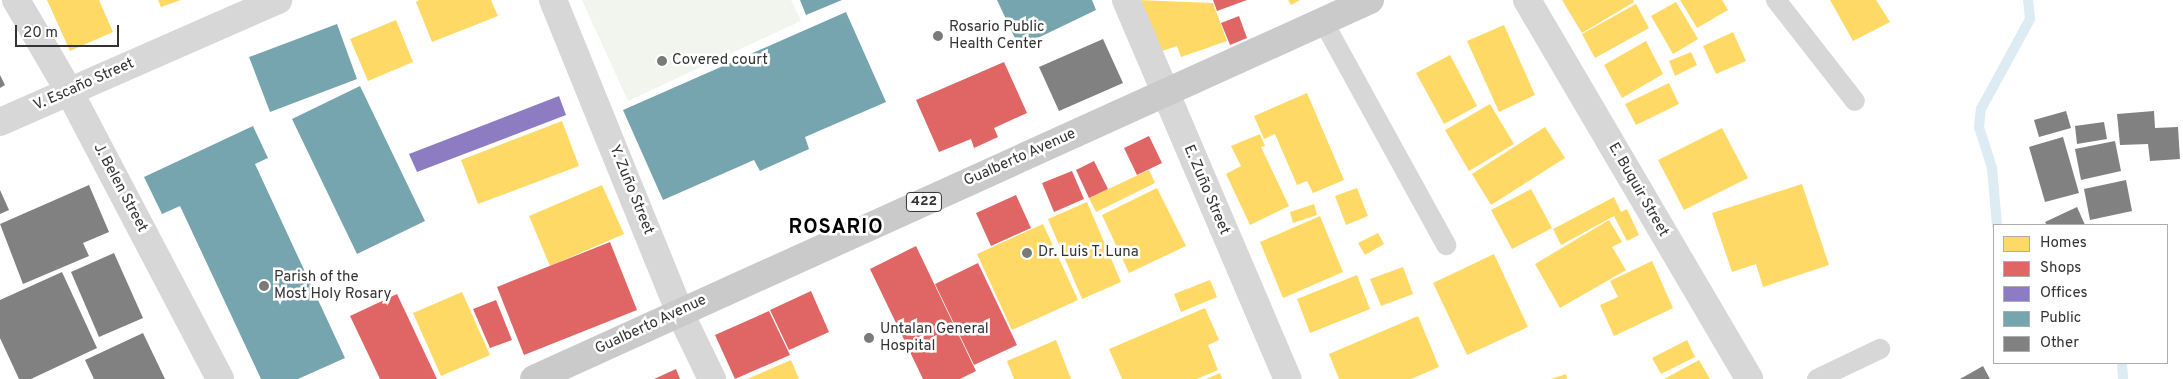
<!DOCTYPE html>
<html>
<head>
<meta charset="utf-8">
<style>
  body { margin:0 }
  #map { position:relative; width:2183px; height:379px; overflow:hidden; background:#fff; font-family:Overpass,sans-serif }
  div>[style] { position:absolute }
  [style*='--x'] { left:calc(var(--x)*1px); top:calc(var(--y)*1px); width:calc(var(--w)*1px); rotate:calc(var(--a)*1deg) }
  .green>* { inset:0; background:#f1f5ed }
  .homes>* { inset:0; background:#ffd966 }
  .shops>* { inset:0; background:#e06666 }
  .offices>* { inset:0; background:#8e7cc3 }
  .public>* { inset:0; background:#76a5af }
  .stream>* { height:10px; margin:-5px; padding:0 5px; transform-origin:5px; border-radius:5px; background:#ddebf3 }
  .building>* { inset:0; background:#818181 }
  .lane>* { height:20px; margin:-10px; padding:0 10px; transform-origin:10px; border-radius:10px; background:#d7d7d7 }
  .street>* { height:28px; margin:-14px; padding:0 14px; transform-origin:14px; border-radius:14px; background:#d7d7d7 }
  .primary>* { height:28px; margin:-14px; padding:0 14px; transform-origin:14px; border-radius:14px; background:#cacaca }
  .dots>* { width:14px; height:14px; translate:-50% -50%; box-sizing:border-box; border:2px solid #fff; border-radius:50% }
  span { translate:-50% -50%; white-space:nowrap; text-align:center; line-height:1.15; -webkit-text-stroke:5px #fff; paint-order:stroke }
  .shield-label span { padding:1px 4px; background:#fff; border:1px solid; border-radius:4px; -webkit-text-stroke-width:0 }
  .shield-label { font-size:14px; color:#333; font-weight:700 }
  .poi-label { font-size:15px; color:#333 }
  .left { translate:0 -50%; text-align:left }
  .street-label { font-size:15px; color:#333 }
  .district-label { font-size:20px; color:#000; font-weight:700; letter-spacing:1px }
  .legend { position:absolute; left:1993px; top:224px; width:175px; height:140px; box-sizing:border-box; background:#fff; border:1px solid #adadad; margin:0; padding:6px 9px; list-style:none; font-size:15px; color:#333 }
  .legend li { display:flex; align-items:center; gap:10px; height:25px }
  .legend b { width:25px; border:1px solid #adadad }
  .scale { position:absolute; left:15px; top:25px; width:104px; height:22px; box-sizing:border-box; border:2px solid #333; border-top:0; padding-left:6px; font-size:15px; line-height:18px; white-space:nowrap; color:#333; -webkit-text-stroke:4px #fff; paint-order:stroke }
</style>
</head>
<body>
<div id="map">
  <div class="green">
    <div style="clip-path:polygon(582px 0,791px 0,801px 21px,628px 101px)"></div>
  </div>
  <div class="homes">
    <div style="clip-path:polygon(47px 0,99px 0,113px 32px,70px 51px)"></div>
    <div style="clip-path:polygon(158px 0,181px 0,161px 7px)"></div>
    <div style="clip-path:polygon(419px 0,491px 0,498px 16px,432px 42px,416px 2px)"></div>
    <div style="clip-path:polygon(1138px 0,1213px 3px,1227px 41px,1181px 57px,1177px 46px,1156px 53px)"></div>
    <div style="clip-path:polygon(1288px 0,1300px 0,1291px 5px)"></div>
    <div style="clip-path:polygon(1562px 0,1633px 0,1634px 2px,1582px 33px)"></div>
    <div style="clip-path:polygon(1680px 0,1722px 0,1728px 10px,1697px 28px)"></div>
    <div style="clip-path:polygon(1830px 0,1876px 0,1890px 22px,1853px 41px)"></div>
    <div style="clip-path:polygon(1676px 2px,1698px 39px,1673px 54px,1651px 16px)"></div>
    <div style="clip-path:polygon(1636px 4px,1649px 28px,1595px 58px,1582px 34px)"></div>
    <div style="clip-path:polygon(396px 20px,413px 62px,368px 81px,350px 39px)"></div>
    <div style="clip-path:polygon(1504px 25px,1535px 95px,1499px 112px,1467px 41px)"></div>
    <div style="clip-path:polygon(1733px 32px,1746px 61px,1716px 74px,1703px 46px)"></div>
    <div style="clip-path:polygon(1646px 41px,1663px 74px,1622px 98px,1604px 65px)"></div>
    <div style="clip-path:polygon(1691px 52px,1697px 65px,1675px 76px,1669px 61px)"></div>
    <div style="clip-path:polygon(1450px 55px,1477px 106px,1444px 124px,1416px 73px)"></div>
    <div style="clip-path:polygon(1669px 83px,1679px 104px,1636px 125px,1625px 104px)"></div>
    <div style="clip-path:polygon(1307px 93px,1344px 180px,1313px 193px,1307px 181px,1297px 185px,1275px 134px,1264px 139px,1254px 116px)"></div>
    <div style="clip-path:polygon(1490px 104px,1514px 144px,1469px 171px,1445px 130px)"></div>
    <div style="clip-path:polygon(562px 121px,579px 166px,478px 204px,461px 160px)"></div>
    <div style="clip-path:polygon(1545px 127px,1565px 158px,1491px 205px,1472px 174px)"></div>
    <div style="clip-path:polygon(1722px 128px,1748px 178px,1684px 210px,1658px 160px)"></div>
    <div style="clip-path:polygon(1260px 134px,1265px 146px,1261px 147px,1289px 206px,1250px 225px,1226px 174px,1241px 166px,1231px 146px)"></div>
    <div style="clip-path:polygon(1149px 170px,1155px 183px,1096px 212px,1089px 198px)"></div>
    <div style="clip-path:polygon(1802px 184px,1829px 265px,1763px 287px,1756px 264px,1732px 272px,1712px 213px)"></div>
    <div style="clip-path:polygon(602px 185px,624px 234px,550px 266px,529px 216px)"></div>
    <div style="clip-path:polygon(1157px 188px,1186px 246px,1129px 273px,1102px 215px)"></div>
    <div style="clip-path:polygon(1357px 188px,1368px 216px,1346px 225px,1335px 196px)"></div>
    <div style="clip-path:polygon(1531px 189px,1552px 228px,1512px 249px,1491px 210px)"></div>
    <div style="clip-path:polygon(1614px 197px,1621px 212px,1627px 209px,1639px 235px,1627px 241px,1614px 216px,1561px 245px,1553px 229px)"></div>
    <div style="clip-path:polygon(1087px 202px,1121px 282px,1082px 299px,1048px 219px)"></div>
    <div style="clip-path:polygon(1314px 204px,1317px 215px,1293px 223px,1290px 212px)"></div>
    <div style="clip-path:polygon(1320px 216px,1343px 272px,1283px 298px,1260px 242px)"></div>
    <div style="clip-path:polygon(1609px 220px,1622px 242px,1612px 247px,1626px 270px,1560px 308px,1535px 264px)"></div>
    <div style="clip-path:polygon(1043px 224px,1078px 300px,1012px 330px,977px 254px)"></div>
    <div style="clip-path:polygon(1378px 233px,1384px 244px,1365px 255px,1358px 243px)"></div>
    <div style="clip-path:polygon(1494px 254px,1528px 327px,1467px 355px,1433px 283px)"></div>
    <div style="clip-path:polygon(1652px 261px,1673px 308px,1614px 336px,1600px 305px,1618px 297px,1610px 281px)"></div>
    <div style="clip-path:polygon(1403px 267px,1413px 294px,1381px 306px,1370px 279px)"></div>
    <div style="clip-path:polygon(1357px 275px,1370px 309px,1310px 333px,1297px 299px)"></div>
    <div style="clip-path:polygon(1210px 280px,1217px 297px,1181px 312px,1174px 294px)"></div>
    <div style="clip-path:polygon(462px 292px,490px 355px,441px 376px,413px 313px)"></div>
    <div style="clip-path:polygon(1205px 308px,1219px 340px,1208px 345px,1218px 370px,1197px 379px,1122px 379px,1109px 349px)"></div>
    <div style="clip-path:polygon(1418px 316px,1439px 367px,1411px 379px,1339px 379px,1329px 354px)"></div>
    <div style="clip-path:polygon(1056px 340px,1071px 379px,1014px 379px,1007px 361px)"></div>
    <div style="clip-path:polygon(1687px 340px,1695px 357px,1661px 374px,1652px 358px)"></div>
    <div style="clip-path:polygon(791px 360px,799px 379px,747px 379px)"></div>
    <div style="clip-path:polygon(1699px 360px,1710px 379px,1664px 379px)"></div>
    <div style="clip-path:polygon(1220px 373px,1222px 379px,1206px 379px)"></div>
    <div style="clip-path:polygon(1566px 374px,1567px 379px,1551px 379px)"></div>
  </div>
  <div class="shops">
    <div style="clip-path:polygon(1213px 0,1247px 0,1217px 11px)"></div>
    <div style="clip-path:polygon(1239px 16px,1247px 38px,1230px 45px,1221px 23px)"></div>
    <div style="clip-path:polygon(1004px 62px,1027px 113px,994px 128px,998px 137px,974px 148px,971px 139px,939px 152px,916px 100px)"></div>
    <div style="clip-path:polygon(1149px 136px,1162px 163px,1137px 175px,1124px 148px)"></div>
    <div style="clip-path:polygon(1094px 161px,1108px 189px,1089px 198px,1076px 170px)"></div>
    <div style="clip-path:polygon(1072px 171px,1084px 199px,1054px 212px,1042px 183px)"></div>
    <div style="clip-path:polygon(1016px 195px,1031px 228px,991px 246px,976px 213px)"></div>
    <div style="clip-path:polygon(610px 242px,637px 310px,524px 355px,497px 287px)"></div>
    <div style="clip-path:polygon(916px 246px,976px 371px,960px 379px,923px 379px,870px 269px)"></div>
    <div style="clip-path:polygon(978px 263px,1017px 345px,974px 365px,935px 284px)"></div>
    <div style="clip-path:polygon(811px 291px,829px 332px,789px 350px,770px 310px)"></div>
    <div style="clip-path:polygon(397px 294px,437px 379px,380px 379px,350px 316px)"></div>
    <div style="clip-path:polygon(496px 300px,512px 340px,490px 348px,473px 309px)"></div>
    <div style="clip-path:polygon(769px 311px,790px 355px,735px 379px,715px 335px)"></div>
    <div style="clip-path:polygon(676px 369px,680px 379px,654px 379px)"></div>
  </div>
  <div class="offices">
    <div style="clip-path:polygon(559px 96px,566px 115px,417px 172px,409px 154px)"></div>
  </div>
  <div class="public">
    <div style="clip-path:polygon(800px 0,842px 0,806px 15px)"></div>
    <div style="clip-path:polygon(997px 0,1092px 0,1096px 10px,1019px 47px)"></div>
    <div style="clip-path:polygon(846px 12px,886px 102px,805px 137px,809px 149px,760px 171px,754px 160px,663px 200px,623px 110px)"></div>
    <div style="clip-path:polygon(337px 24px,357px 79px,270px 112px,249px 57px)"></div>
    <div style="clip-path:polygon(360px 86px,425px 221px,357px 254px,292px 119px)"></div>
    <div style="clip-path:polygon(253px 126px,268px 158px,255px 164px,345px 358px,298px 379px,261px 379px,180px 206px,162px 214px,144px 177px)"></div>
  </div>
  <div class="stream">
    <div style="--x:1997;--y:225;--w:57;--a:-95"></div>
    <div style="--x:1992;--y:168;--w:43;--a:-107.6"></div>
    <div style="--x:1979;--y:127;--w:18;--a:-84"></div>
    <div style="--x:1981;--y:109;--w:102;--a:-61.4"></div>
    <div style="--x:2030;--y:19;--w:19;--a:-96"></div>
    <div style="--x:2122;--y:363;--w:16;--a:86"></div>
  </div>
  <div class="building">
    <div style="clip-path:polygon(1103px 39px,1123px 83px,1059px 111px,1039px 67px)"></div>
    <div style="clip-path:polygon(0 75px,5px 85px,0 88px)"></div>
    <div style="clip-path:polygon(2066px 111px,2071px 128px,2039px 137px,2034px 120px)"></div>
    <div style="clip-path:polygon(2154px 111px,2155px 128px,2178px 127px,2180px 159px,2150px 161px,2148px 144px,2120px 145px,2117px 114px)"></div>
    <div style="clip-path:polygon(2104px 122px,2107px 139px,2077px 144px,2075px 126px)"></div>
    <div style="clip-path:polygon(2063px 137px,2079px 193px,2045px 202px,2029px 147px)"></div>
    <div style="clip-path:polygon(2115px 141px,2121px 171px,2081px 180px,2075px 149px)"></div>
    <div style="clip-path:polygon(2126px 180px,2132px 211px,2090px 220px,2084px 189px)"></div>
    <div style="clip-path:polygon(89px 185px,109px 232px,83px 243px,89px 256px,23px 284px,0 224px)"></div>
    <div style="clip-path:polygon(0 190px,9px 210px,0 214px)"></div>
    <div style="clip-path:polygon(2077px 207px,2085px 225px,2047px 225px,2045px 222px)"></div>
    <div style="clip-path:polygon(114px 253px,143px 318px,99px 337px,71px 272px)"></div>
    <div style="clip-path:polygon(62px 272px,97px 348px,31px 379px,19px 379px,0 338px,0 300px)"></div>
    <div style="clip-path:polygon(143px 333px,165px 379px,94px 379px,85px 360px)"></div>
    <div style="clip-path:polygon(1983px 366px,1990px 379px,1960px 379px)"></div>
  </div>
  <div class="lane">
    <div style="--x:1776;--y:0;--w:128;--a:52"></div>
    <div style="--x:1323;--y:21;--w:256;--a:61.2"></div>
    <div style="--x:1817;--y:379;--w:70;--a:-25.5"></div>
  </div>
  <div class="street">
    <div style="--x:16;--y:0;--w:105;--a:59.8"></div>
    <div style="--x:69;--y:91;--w:325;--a:62.3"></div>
    <div style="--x:553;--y:0;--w:336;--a:67.9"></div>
    <div style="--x:679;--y:311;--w:76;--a:64.1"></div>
    <div style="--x:1126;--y:0;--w:412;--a:66.9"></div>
    <div style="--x:1527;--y:0;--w:439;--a:59.6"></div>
    <div style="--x:0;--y:122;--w:304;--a:-23.7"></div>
  </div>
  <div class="primary">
    <div style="--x:534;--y:379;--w:918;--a:-24.39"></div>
  </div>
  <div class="dots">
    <div style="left:938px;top:36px;background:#7a7a7a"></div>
    <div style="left:662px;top:61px;background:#7a7a7a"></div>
    <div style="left:1027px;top:253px;background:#7a7a7a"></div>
    <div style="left:264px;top:286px;background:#7a7a7a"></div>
    <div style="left:869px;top:338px;background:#7a7a7a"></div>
  </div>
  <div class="shield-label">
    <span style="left:924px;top:202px">422</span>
  </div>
  <div class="poi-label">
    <span class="left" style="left:949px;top:36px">Rosario Public<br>Health Center</span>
    <span class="left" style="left:672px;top:61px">Covered court</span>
    <span class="left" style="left:1038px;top:253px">Dr. Luis T. Luna</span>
    <span class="left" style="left:274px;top:286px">Parish of the<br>Most Holy Rosary</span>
    <span class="left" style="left:880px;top:338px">Untalan General<br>Hospital</span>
  </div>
  <div class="street-label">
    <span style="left:84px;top:85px;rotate:-24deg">V. Escaño Street</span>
    <span style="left:1020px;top:158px;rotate:-24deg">Gualberto Avenue</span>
    <span style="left:120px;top:188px;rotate:62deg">J. Belen Street</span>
    <span style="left:631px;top:190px;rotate:68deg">Y. Zuño Street</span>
    <span style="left:1206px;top:190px;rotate:67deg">E. Zuño Street</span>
    <span style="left:1638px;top:190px;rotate:60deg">E. Buquir Street</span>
    <span style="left:651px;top:325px;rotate:-25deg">Gualberto Avenue</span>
  </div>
  <div class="district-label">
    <span style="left:836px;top:228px">ROSARIO</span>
  </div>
  <ul class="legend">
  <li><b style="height:14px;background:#ffd966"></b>Homes</li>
  <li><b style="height:14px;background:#e06666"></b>Shops</li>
  <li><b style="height:14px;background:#8e7cc3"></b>Offices</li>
  <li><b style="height:14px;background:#76a5af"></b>Public</li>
  <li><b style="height:14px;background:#818181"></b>Other</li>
  </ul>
  <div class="scale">20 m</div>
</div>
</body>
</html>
